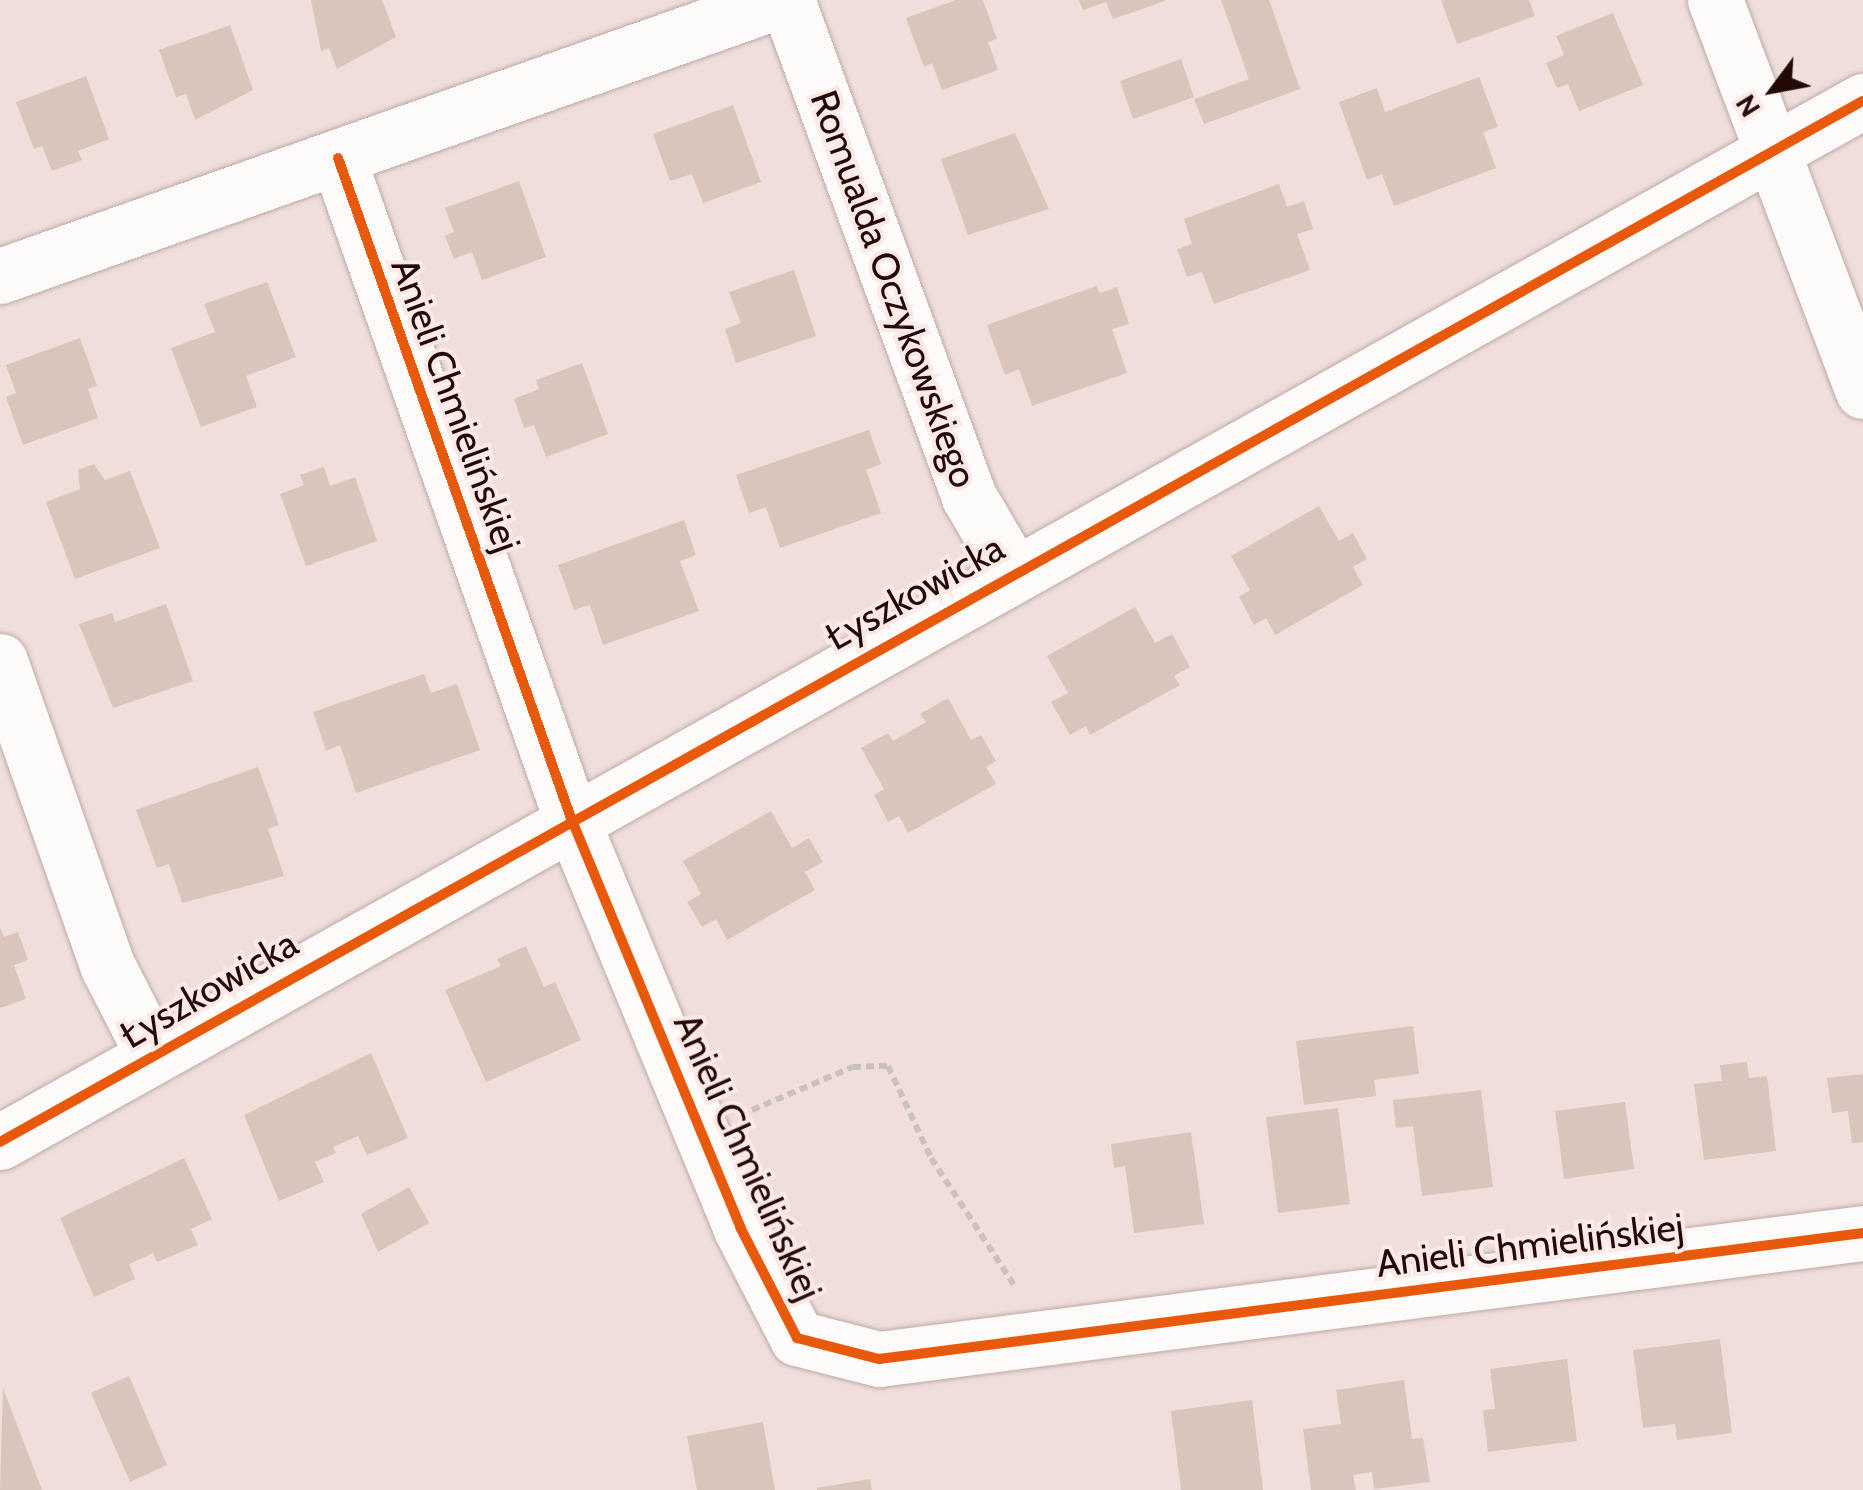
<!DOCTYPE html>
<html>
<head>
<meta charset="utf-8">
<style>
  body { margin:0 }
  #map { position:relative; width:1863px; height:1490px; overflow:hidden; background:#f0dedb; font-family:Cabin,sans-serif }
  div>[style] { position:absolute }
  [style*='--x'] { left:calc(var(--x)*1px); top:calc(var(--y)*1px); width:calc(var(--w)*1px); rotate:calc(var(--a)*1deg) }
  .building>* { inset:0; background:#dac5bd }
  .path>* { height:6px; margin-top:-3px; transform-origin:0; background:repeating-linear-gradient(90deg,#cac2c1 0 8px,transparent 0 13px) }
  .roads { filter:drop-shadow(0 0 2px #bea9a6) drop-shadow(0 0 2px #bea9a6) }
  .street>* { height:55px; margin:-27.5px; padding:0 27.5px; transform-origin:27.5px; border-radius:27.5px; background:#fdfafa }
  .cycleway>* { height:10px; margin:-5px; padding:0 5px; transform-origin:5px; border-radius:5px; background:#e8590c }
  span { translate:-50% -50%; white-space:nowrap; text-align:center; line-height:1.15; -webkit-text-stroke:8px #fae9e7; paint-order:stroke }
  .street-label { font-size:38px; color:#240a07 }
  .north { position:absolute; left:1723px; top:40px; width:100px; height:100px; -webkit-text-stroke:8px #fae9e7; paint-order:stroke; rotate:238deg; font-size:28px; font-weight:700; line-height:40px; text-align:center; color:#240a07 }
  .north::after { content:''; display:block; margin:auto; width:35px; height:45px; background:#240a07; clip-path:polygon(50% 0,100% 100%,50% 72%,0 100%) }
</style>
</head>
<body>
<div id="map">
  <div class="building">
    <div style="clip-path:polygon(311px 0,382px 0,396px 37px,337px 69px,329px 48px,321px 51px)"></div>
    <div style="clip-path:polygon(956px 0,983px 0,997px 39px,988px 42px,998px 70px,942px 90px,932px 63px,924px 67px,906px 18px)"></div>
    <div style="clip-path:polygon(1079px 0,1165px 0,1165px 1px,1113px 19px,1106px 2px,1083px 10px)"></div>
    <div style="clip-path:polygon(1221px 0,1269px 0,1300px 89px,1204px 124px,1194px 99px,1249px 79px)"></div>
    <div style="clip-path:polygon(1441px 0,1529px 0,1535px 16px,1457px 44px)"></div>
    <div style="clip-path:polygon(1613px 13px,1643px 85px,1579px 111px,1568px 84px,1557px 88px,1546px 63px,1564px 55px,1556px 36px)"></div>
    <div style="clip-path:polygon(230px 25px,253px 90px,195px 120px,186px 94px,176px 97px,159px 50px)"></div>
    <div style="clip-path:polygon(1181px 59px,1194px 97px,1133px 119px,1120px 81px)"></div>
    <div style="clip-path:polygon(86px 76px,109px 139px,78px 151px,82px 160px,52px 171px,42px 146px,34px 149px,16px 102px)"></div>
    <div style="clip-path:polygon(1479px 77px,1498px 127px,1483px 132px,1496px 168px,1394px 206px,1382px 174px,1367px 180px,1339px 102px,1377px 88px,1385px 112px)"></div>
    <div style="clip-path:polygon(733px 105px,761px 182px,703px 203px,692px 174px,670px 181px,653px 134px)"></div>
    <div style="clip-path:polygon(1015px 133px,1049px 209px,968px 235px,941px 159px)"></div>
    <div style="clip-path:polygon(519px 181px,546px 257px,482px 280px,472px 252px,454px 259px,445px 236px,454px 232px,445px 208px)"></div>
    <div style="clip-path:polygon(1279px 184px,1287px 207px,1304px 201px,1313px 229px,1297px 234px,1310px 270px,1214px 304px,1202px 272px,1187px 277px,1177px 249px,1192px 244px,1184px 219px)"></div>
    <div style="clip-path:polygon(794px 270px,816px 336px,736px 363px,725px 329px,741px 323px,729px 292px)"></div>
    <div style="clip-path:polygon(267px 282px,296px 357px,246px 376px,257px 407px,201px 427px,171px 348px,215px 332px,204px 304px)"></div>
    <div style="clip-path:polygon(1096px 286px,1100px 293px,1117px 287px,1129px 324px,1112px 329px,1127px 373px,1032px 406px,1019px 369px,1005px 375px,987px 325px)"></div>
    <div style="clip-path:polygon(80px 338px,97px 386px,88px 389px,98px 418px,23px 445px,6px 397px,16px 393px,6px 365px)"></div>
    <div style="clip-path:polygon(582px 363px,608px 434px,546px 457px,534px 425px,524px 428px,514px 399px,539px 389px,536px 380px)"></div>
    <div style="clip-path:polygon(869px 430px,881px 464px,866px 470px,881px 513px,780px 548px,766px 507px,749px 513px,736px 475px)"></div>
    <div style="clip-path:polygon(94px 464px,105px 480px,130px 471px,160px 548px,75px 579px,46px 502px,80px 489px,78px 470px)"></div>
    <div style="clip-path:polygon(324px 467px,330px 486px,355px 477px,377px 541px,306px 566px,280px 494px,304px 485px,300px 475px)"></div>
    <div style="clip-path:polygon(1319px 506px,1339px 541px,1353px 533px,1367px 559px,1353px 567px,1363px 585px,1275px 635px,1266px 618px,1254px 625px,1239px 597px,1250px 590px,1231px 556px)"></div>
    <div style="clip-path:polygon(684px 520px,696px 555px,680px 561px,699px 611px,603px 645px,590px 605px,574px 610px,558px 565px)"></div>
    <div style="clip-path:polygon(166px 604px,193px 681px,113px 708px,79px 624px,112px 613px,115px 622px)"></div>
    <div style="clip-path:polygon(1135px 607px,1155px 643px,1172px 634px,1190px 667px,1174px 676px,1180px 685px,1090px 735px,1086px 726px,1070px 735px,1051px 702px,1068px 693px,1047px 656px)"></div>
    <div style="clip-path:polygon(424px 674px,431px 693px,457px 684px,480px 750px,356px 793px,340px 745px,326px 751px,313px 712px)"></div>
    <div style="clip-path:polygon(948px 698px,971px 740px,981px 735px,996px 761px,986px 767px,996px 784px,908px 833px,899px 816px,888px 822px,874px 795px,884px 789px,861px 748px,888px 733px,893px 741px,926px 722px,920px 714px)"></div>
    <div style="clip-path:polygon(258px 767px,279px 825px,268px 829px,284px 876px,182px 903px,169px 864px,157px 868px,136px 810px)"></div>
    <div style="clip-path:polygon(771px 811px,792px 848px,809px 838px,823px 862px,805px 872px,815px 890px,727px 940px,716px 919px,702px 927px,687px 902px,701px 894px,683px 861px)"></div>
    <div style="clip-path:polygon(0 928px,4px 937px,18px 932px,28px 960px,14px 965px,26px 999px,0 1008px)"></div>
    <div style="clip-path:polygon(526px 946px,544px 987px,555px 982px,581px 1040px,486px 1082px,445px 990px,501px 966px,497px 959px)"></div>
    <div style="clip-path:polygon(1413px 1026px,1419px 1074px,1374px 1080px,1376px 1096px,1304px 1105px,1296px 1041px)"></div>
    <div style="clip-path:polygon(371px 1053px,408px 1138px,367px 1155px,358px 1136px,333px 1147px,336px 1153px,315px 1162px,324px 1182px,279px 1201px,244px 1115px)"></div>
    <div style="clip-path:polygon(1747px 1062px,1749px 1078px,1767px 1076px,1776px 1151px,1704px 1160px,1694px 1084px,1722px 1081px,1720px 1065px)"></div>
    <div style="clip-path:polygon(1863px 1074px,1863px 1142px,1852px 1143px,1848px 1111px,1832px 1113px,1827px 1078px)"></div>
    <div style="clip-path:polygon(1481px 1090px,1493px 1187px,1422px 1196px,1413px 1126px,1396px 1128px,1393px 1100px)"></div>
    <div style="clip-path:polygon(1625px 1102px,1634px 1169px,1564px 1179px,1555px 1111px)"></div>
    <div style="clip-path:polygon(1338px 1108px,1350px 1204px,1278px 1213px,1266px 1117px)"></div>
    <div style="clip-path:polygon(1191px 1132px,1204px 1224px,1134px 1233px,1125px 1166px,1114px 1168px,1111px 1144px)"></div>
    <div style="clip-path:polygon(184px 1158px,212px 1219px,191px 1229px,198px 1245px,157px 1262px,153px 1253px,129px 1264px,135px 1279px,94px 1297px,60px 1218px)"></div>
    <div style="clip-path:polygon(409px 1187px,429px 1223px,378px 1252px,361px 1214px)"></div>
    <div style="clip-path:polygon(1720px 1339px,1732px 1433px,1677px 1440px,1675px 1424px,1643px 1428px,1633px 1350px)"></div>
    <div style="clip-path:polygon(1567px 1359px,1577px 1441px,1488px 1452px,1483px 1410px,1495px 1409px,1490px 1369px)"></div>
    <div style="clip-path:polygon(129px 1376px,167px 1465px,130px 1482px,91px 1393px)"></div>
    <div style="clip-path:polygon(1404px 1380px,1412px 1439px,1423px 1438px,1430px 1482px,1374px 1489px,1372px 1472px,1353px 1475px,1356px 1490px,1311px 1490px,1303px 1429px,1341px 1424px,1336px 1390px)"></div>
    <div style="clip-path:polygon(3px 1388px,42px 1490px,0 1490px)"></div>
    <div style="clip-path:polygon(1252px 1400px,1263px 1490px,1181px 1490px,1171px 1411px)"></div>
    <div style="clip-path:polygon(763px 1422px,775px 1490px,697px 1490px,687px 1436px)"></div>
    <div style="clip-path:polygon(870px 1479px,872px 1490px,817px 1490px,817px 1488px)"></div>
  </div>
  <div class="path">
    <div style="--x:752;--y:1110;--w:110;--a:-23.1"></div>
    <div style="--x:853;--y:1067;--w:35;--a:-2"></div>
    <div style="--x:888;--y:1066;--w:102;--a:64.9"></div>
    <div style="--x:931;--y:1158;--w:155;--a:56.8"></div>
  </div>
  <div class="roads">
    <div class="street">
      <div style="--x:787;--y:0;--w:529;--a:69.89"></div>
      <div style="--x:969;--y:497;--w:87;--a:59.6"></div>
      <div style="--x:1715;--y:0;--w:418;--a:69.3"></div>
      <div style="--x:338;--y:158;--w:700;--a:70.56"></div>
      <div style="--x:571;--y:818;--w:443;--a:67.5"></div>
      <div style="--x:740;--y:1227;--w:125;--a:62.8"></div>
      <div style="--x:797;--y:1338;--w:85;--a:14.4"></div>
      <div style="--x:879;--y:1359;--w:992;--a:-7.3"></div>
      <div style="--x:0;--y:276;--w:828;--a:-19.46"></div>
      <div style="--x:0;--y:661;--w:324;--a:70.6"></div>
      <div style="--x:108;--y:967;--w:99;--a:62.9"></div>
      <div style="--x:0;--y:1142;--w:2134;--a:-29.2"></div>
    </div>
  </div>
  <div class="cycleway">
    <div style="--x:338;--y:158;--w:700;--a:70.56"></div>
    <div style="--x:571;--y:818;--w:443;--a:67.5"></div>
    <div style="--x:740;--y:1227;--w:125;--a:62.8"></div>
    <div style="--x:797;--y:1338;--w:85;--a:14.4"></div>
    <div style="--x:879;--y:1359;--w:992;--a:-7.3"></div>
    <div style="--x:0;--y:1142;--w:2134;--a:-29.2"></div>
  </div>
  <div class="street-label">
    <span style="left:894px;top:289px;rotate:70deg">Romualda Oczykowskiego</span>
    <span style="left:456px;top:405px;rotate:70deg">Anieli Chmielińskiej</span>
    <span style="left:915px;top:592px;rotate:-29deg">Łyszkowicka</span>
    <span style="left:209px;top:989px;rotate:-30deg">Łyszkowicka</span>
    <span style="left:748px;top:1157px;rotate:66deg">Anieli Chmielińskiej</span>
    <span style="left:1530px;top:1245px;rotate:-7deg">Anieli Chmielińskiej</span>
  </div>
  <div class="north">N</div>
</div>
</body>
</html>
